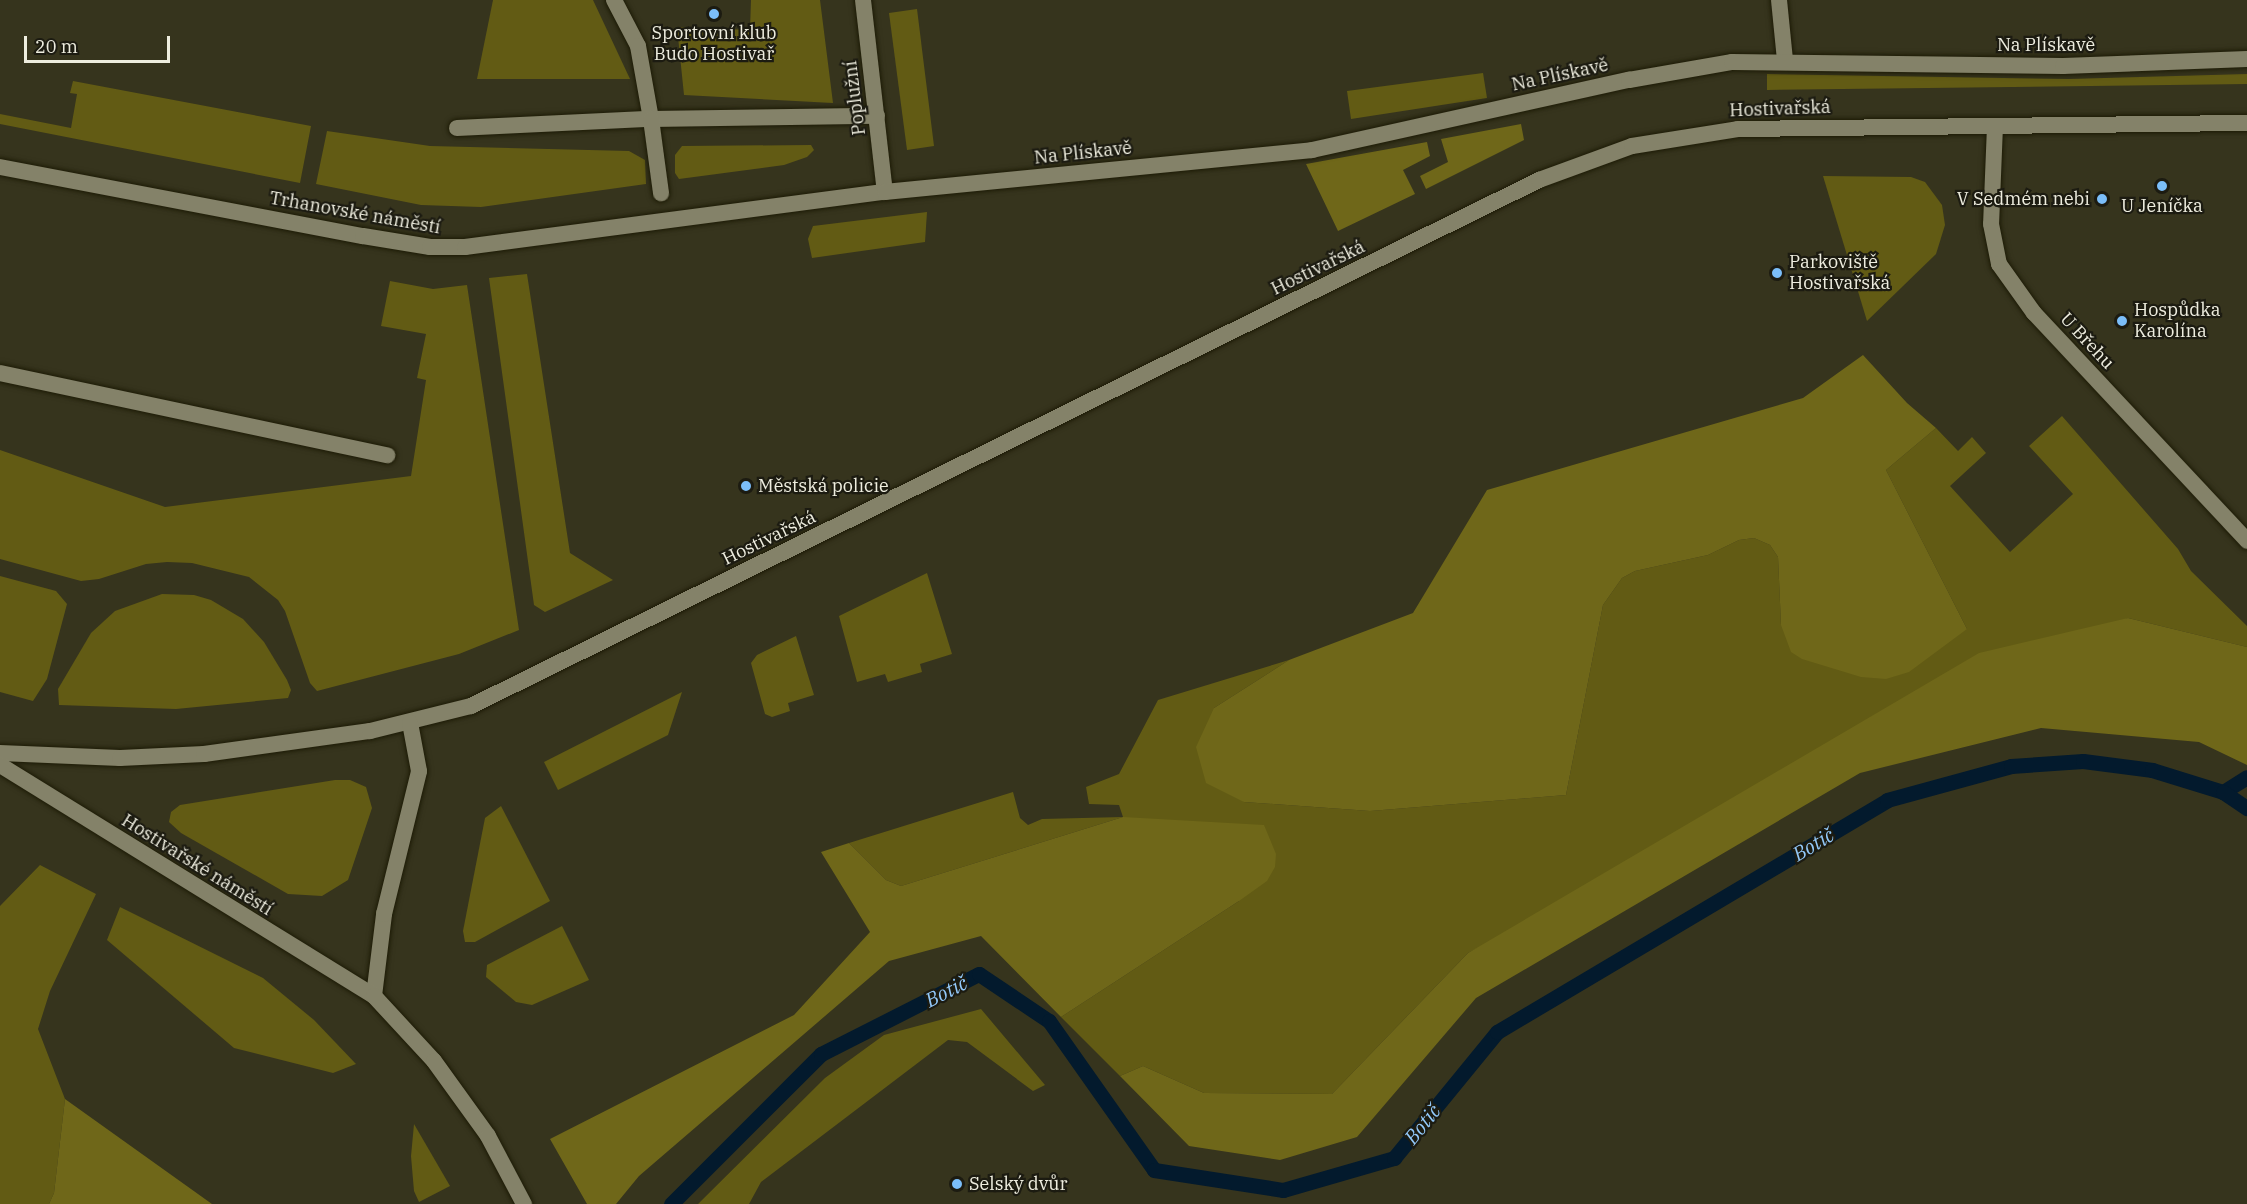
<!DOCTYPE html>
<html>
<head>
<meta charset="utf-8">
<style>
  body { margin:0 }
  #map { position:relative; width:2247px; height:1204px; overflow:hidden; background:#36341d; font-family:"IBM Plex Serif",serif }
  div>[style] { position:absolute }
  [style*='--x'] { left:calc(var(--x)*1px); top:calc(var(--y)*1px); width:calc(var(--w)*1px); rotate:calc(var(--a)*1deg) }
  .green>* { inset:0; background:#625b14 }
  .forest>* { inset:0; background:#6f6719 }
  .stream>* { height:15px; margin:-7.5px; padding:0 7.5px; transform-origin:7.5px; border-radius:7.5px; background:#031a2d }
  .roads { filter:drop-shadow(0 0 2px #1d1b06) drop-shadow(0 0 2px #1d1b06) }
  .service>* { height:16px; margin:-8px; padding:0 8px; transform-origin:8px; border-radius:8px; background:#848269 }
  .minor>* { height:16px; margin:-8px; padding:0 8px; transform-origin:8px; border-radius:8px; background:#848269 }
  .secondary>* { height:16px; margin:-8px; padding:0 8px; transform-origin:8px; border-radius:8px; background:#848269 }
  .dots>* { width:16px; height:16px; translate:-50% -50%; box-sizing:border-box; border:3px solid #1c1b11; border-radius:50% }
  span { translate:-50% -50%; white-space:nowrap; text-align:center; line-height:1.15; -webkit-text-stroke:4.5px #1c1b11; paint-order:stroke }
  .poi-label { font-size:18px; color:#eeeddf }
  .right { translate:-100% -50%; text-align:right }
  .left { translate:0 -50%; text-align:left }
  .street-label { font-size:18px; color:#eeeddf }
  .water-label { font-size:20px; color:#93c9fa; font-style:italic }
  .scale { position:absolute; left:24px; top:36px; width:146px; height:27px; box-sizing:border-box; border:3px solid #eeeddf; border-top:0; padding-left:8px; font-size:18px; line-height:21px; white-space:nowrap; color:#eeeddf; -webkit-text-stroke:4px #1c1b11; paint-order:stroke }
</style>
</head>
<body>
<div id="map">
  <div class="green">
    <div style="clip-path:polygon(493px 0,593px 0,630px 79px,477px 79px)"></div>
    <div style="clip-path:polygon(751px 0,820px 0,833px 103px,684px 95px,677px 27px,750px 30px)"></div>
    <div style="clip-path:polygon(917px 9px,934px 146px,907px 150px,889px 13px)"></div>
    <div style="clip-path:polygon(1483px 73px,1487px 98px,1351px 119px,1347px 91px)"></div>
    <div style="clip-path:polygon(1767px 74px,2069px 79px,2247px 74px,2247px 84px,1767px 90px)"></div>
    <div style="clip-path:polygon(73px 81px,311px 126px,300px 183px,0 124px,0 114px,71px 128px,77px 94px,70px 93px)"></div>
    <div style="clip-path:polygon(327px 131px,430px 146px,629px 151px,645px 160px,646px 184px,481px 207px,421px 205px,316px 184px)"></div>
    <div style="clip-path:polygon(811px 145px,814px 150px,807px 157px,784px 165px,679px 179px,675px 173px,675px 155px,682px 146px)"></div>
    <div style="clip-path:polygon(1823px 176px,1911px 177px,1925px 182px,1942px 205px,1945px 225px,1936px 254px,1867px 321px)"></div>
    <div style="clip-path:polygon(927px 212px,925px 242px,812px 258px,808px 239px,813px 226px)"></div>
    <div style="clip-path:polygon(527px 274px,570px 553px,613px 580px,545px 612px,534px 605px,489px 278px)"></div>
    <div style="clip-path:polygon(390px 281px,433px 289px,467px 285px,519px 630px,459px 654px,317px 691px,310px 683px,285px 611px,278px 600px,249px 577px,192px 563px,167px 562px,146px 564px,99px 579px,81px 581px,0 559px,0 450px,165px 507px,411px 476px,426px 380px,417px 378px,426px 334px,381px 326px)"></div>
    <div style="clip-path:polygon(2062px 416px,2178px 549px,2191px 571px,2247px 626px,2247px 647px,2128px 618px,1468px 953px,1332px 1094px,1204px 1093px,1143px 1066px,1120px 1076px,1061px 1017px,1239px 901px,1123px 817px,901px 886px,886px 880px,849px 843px,1013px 792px,1020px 818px,1028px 825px,1042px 819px,1123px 817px,1119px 805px,1089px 804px,1086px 787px,1119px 774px,1158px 700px,1289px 660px,1214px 708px,1244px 802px,1370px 811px,1566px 795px,1603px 605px,1622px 578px,1635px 571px,1708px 555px,1739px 540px,1754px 538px,1770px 545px,1778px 557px,1781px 625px,1967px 629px,1886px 470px,1936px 428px,1958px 451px,1972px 437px,1986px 453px,1950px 486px,2010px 552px,2073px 494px,2029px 446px)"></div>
    <div style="clip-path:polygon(927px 573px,952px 654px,920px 664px,922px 672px,888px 682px,885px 674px,857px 682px,839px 616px)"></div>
    <div style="clip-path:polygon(0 576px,56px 591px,67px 604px,47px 679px,33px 701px,0 692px)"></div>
    <div style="clip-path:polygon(162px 594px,194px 595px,211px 600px,243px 619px,264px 642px,287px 680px,291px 690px,288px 698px,176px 709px,59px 705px,58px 689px,91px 633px,115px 611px)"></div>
    <div style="clip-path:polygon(796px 636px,814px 695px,788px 703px,790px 711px,772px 717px,765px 714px,751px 663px,757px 655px)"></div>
    <div style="clip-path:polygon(682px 692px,668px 735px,558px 790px,544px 762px)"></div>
    <div style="clip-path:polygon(335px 780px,350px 780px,366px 787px,372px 808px,348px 880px,322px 896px,288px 894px,181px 833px,169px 822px,171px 812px,180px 805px)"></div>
    <div style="clip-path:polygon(501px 806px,550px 901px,475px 942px,465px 942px,463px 931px,485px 818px)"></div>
    <div style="clip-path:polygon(40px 865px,96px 894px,50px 991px,38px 1029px,65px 1099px,54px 1193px,49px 1204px,0 1204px,0 906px)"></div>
    <div style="clip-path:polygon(120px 907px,263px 978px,314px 1020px,356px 1064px,333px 1073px,234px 1048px,107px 940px)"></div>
    <div style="clip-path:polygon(562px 926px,589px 980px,532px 1005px,516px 1002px,486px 977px,487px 965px)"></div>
    <div style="clip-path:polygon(981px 1009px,1045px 1085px,1033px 1091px,967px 1042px,948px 1040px,761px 1182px,749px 1204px,698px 1204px,825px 1078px,884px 1035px)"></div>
    <div style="clip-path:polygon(414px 1124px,450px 1186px,419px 1202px,414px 1191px,411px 1156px)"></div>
  </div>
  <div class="forest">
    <div style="clip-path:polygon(1521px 124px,1524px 140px,1426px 189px,1420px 176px,1448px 162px,1441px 139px)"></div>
    <div style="clip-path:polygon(1427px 142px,1430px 156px,1403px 170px,1415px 194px,1338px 231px,1306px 164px)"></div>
    <div style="clip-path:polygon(1863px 355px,1907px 403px,1936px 428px,1886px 470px,1967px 629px,1909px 672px,1886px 679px,1861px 677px,1802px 659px,1791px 652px,1781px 625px,1778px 557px,1770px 545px,1754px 538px,1739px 540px,1708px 555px,1635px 571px,1622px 578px,1603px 605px,1566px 795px,1370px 811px,1244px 802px,1206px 783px,1196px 747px,1214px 708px,1289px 660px,1413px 613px,1487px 490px,1803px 398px)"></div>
    <div style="clip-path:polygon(2128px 618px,2247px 647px,2247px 765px,2199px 742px,2041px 728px,1860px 773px,1476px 998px,1357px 1137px,1280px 1160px,1189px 1146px,1120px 1076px,1143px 1066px,1204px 1093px,1332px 1094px,1468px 953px,1979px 653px)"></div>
    <div style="clip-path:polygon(1123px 817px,1264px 825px,1276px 854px,1275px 867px,1267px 881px,1239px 901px,1061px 1017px,981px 936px,889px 961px,639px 1176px,616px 1204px,587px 1204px,550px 1139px,794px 1015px,870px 932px,821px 852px,849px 843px,886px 880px,901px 886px)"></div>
    <div style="clip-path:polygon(65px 1099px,212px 1204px,49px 1204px,54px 1193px)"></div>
  </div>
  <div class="stream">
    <div style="--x:2223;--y:792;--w:28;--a:-32"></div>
    <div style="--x:671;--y:1204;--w:212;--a:-45"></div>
    <div style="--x:821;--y:1054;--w:177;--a:-26.9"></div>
    <div style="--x:979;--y:974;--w:84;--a:33.9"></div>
    <div style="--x:1049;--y:1021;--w:182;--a:54.8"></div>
    <div style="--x:1154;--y:1170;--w:131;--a:8.8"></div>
    <div style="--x:1283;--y:1190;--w:116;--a:-16.1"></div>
    <div style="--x:1394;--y:1158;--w:163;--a:-50.7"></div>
    <div style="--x:1497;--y:1032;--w:454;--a:-30.7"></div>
    <div style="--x:1887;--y:800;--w:129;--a:-15.3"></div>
    <div style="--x:2011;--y:766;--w:72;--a:-4"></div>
    <div style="--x:2083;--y:761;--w:70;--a:7.4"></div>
    <div style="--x:2152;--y:770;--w:74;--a:17.2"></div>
    <div style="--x:2223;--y:792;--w:29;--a:34"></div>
  </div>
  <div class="roads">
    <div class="service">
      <div style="--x:614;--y:0;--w:52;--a:62.4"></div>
      <div style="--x:638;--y:46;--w:74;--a:79.9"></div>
      <div style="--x:651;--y:119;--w:226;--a:-0.8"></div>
      <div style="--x:457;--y:128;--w:194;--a:-2.7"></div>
      <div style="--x:651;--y:119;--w:75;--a:82.3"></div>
      <div style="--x:0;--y:373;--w:396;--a:12"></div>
    </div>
    <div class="minor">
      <div style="--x:863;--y:0;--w:193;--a:83.5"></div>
      <div style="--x:1779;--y:0;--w:60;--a:84.3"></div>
      <div style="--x:1995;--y:126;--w:98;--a:92.3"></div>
      <div style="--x:1991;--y:224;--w:41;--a:78.7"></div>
      <div style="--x:1999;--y:264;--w:60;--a:54.5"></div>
      <div style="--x:2034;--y:313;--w:312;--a:46.9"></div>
      <div style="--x:0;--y:167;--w:369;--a:10.8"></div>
      <div style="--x:363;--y:236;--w:68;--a:9.3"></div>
      <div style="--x:430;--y:247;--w:35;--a:0"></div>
      <div style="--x:465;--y:247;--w:424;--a:-7.5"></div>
      <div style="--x:885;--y:192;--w:429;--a:-5.6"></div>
      <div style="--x:1312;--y:150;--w:325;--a:-12.5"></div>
      <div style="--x:1629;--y:80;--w:105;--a:-9.9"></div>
      <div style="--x:1732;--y:62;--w:331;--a:0.7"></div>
      <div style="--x:2063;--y:66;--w:184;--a:-2.2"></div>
      <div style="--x:0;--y:753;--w:120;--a:2.4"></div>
      <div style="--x:120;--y:758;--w:84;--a:-2.7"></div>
      <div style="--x:204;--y:754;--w:168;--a:-7.9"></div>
      <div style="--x:370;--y:731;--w:104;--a:-13.9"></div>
      <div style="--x:471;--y:706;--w:1191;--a:-26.22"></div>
      <div style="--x:1539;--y:180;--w:99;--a:-20.1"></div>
      <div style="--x:1632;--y:146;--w:107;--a:-9.1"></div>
      <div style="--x:1738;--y:129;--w:509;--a:-0.68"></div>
      <div style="--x:374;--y:996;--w:83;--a:-83"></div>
      <div style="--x:384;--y:914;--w:147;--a:-76.2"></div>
      <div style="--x:419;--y:771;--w:49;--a:-100.6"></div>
    </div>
    <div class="secondary">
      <div style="--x:0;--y:765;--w:440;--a:31.7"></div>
      <div style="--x:374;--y:996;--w:88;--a:47.3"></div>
      <div style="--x:434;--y:1061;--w:92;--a:54.2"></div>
      <div style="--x:488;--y:1136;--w:77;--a:62.1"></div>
    </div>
  </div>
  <div class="dots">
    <div style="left:714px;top:14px;background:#7bbef9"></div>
    <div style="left:2162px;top:186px;background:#7bbef9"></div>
    <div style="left:2102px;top:199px;background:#7bbef9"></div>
    <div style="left:1777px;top:273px;background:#7bbef9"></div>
    <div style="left:2122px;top:321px;background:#7bbef9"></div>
    <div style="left:746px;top:486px;background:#7bbef9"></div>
    <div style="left:957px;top:1184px;background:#7bbef9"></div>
  </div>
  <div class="poi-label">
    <span style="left:714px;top:44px">Sportovní klub<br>Budo Hostivař</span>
    <span class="right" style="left:2090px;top:199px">V Sedmém nebi</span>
    <span style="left:2162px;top:206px">U Jeníčka</span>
    <span class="left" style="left:1789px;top:273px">Parkoviště<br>Hostivařská</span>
    <span class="left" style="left:2134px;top:321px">Hospůdka<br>Karolína</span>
    <span class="left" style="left:758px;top:486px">Městská policie</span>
    <span class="left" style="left:969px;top:1184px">Selský dvůr</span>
  </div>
  <div class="street-label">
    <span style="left:2046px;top:45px">Na Plískavě</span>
    <span style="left:1560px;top:75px;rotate:-12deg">Na Plískavě</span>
    <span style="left:855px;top:98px;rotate:-97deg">Poplužní</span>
    <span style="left:1780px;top:109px;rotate:-2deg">Hostivařská</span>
    <span style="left:1083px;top:153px;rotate:-6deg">Na Plískavě</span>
    <span style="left:355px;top:213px;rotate:10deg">Trhanovské náměstí</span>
    <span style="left:1318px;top:268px;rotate:-26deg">Hostivařská</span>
    <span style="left:2087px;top:341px;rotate:47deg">U Břehu</span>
    <span style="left:769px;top:538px;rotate:-26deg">Hostivařská</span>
    <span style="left:197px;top:865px;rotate:32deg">Hostivařské náměstí</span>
  </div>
  <div class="water-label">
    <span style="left:1813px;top:844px;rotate:-31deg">Botič</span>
    <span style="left:946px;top:991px;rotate:-27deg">Botič</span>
    <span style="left:1422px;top:1124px;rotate:-51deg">Botič</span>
  </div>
  <div class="scale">20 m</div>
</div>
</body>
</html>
